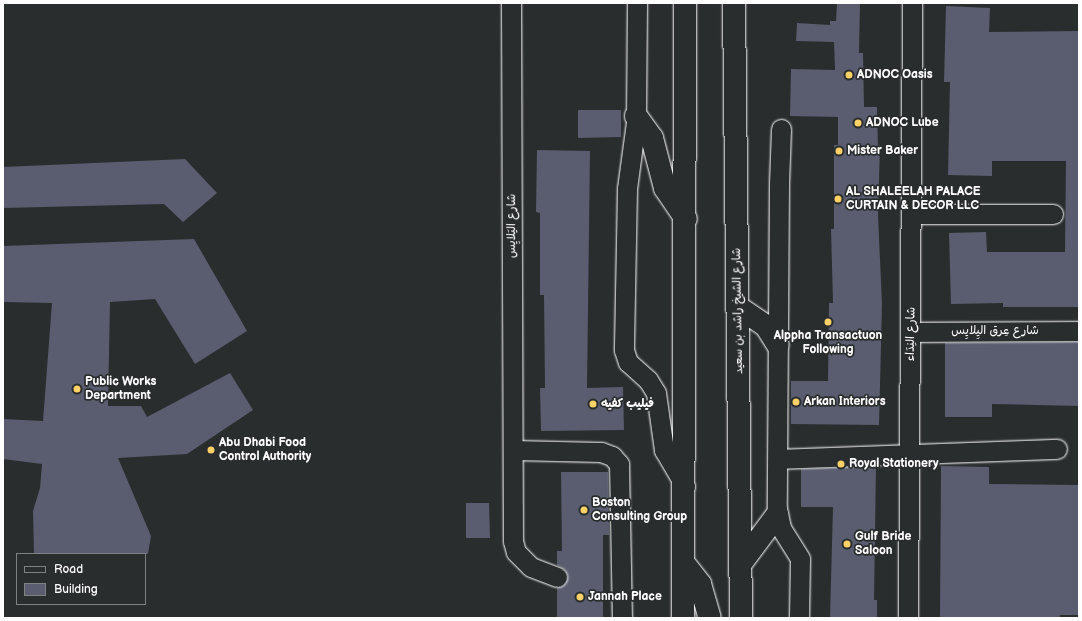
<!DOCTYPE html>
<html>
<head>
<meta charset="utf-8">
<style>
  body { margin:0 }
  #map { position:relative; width:1082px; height:621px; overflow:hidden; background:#2a2d2e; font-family:"Balsamiq Sans","Playpen Sans Arabic",sans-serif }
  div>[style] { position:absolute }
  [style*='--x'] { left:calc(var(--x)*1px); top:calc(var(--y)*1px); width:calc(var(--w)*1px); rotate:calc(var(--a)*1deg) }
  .building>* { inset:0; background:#595d6f }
  .roads { filter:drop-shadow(0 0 1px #fff) drop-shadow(0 0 1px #fff) }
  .minor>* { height:19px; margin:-9.5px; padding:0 9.5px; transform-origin:9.5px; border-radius:9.5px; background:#2a2d2e }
  .primary>* { height:22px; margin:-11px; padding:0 11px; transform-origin:11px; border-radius:11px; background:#2a2d2e }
  .dots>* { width:11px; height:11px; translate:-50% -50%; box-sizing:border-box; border:2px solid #2a2d2e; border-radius:50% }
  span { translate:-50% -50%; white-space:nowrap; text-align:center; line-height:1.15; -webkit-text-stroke:3.5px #2a2d2e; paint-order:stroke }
  .poi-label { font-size:12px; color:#fff; font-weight:700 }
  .left { translate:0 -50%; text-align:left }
  .street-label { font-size:12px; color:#fff }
  .frame { position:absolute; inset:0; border:4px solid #fff; pointer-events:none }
  .legend { position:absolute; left:16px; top:553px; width:130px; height:52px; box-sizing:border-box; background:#2a2d2e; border:1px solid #7f8182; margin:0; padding:5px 7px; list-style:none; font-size:12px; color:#fff }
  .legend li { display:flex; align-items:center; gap:8px; height:20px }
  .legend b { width:20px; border:1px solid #7f8182 }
</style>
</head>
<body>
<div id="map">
  <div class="building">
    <div style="clip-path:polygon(837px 3px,860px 3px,859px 53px,863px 53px,864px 107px,877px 107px,878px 145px,880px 145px,878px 215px,882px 304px,879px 425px,791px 424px,791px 381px,828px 381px,829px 303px,833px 303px,831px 229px,834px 229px,834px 145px,838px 145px,838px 117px,790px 116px,791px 69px,835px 70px,834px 42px,796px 41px,797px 23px,830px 25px,830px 21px,836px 21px)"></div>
    <div style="clip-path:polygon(946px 6px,990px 8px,989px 32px,1079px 31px,1079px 307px,1003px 307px,1003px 303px,951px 304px,949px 233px,986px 232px,987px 252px,1065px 252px,1066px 161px,992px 161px,992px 176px,948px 175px,950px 82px,944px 82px)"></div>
    <div style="clip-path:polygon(578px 110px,621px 110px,621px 137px,578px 138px)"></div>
    <div style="clip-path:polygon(537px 150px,590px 151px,587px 388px,623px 387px,624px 430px,541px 431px,540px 388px,545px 388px,544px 295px,540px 295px,540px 213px,536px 212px)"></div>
    <div style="clip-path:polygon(185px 159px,217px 193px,183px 222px,164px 204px,3px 208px,3px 167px)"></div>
    <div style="clip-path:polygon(194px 239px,247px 331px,195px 364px,155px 299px,110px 302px,108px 406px,141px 406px,147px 417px,230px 373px,253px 410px,187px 454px,118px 458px,151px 536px,148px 554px,34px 554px,33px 511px,40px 488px,42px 464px,3px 459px,3px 419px,43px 421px,52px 303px,3px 302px,3px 246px)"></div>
    <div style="clip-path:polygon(1079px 342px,1079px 406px,992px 404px,992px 417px,945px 417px,945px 343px)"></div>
    <div style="clip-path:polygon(876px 466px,874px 600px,877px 600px,877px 618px,830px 618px,833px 507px,801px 507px,801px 469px)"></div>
    <div style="clip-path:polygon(941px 466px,989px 467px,989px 484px,1079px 485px,1079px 615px,1060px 615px,1060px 618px,940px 618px)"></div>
    <div style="clip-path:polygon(561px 472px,608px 472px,609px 535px,603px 535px,603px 618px,557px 618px,557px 588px,564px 585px,568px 576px,565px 570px,557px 565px,557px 551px,562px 551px)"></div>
    <div style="clip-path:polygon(466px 503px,489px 503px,490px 538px,466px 538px)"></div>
  </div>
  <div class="roads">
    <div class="minor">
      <div style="--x:511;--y:3;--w:538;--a:89.79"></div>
      <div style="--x:513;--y:541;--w:11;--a:75"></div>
      <div style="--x:516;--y:552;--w:21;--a:45"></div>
      <div style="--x:531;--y:567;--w:28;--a:21"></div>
      <div style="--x:637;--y:3;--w:119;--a:90.5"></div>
      <div style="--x:636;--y:122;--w:68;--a:97.7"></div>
      <div style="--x:627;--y:189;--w:161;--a:91.1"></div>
      <div style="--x:624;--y:350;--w:13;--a:72"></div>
      <div style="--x:628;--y:362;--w:27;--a:42"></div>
      <div style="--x:648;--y:380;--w:15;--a:58"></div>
      <div style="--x:656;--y:393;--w:58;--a:82"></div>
      <div style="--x:664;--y:450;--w:42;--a:59.7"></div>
      <div style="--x:781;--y:129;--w:55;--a:92.1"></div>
      <div style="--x:779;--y:184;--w:325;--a:90.4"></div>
      <div style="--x:777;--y:509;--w:19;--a:78"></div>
      <div style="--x:781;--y:528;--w:36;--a:58"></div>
      <div style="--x:800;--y:559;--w:59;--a:91"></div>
      <div style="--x:911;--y:214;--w:142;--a:0"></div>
      <div style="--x:911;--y:332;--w:168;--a:-0.3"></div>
      <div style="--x:513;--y:450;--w:88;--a:1.3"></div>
      <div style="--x:601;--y:452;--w:12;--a:20"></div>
      <div style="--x:612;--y:456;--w:11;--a:49"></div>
      <div style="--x:619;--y:464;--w:154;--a:88.9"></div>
      <div style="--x:778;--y:459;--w:279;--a:-2.1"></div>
      <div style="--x:908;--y:618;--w:615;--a:-89.63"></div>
    </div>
    <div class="primary">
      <div style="--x:734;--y:3;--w:615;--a:89.35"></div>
      <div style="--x:636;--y:116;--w:27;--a:54"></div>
      <div style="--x:652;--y:138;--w:52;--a:75.4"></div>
      <div style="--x:665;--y:188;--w:37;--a:56"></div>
      <div style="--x:738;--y:307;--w:34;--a:34"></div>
      <div style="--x:766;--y:326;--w:22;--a:58"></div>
      <div style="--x:742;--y:562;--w:59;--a:-53.3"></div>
      <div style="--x:686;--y:566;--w:23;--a:52"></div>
      <div style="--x:700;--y:584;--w:35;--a:74"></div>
      <div style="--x:683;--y:618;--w:615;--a:-89.81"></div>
    </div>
  </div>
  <div class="dots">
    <div style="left:849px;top:75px;background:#ffd166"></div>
    <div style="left:858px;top:123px;background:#ffd166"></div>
    <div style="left:839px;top:151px;background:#ffd166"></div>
    <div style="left:838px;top:199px;background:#ffd166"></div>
    <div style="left:828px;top:322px;background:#ffd166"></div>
    <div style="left:77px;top:389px;background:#ffd166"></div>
    <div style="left:796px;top:402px;background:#ffd166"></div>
    <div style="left:593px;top:404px;background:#ffd166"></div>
    <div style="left:211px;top:450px;background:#ffd166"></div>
    <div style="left:841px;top:464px;background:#ffd166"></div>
    <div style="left:584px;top:510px;background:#ffd166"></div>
    <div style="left:847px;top:544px;background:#ffd166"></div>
    <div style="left:580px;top:597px;background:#ffd166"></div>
  </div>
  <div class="poi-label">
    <span class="left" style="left:857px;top:75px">ADNOC Oasis</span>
    <span class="left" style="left:866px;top:123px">ADNOC Lube</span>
    <span class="left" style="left:847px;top:151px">Mister Baker</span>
    <span class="left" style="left:846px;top:199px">AL SHALEELAH PALACE<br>CURTAIN &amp; DECOR LLC</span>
    <span style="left:828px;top:343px">Alppha Transactuon<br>Following</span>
    <span class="left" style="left:85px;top:389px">Public Works<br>Department</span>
    <span class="left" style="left:804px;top:402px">Arkan Interiors</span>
    <span class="left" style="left:601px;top:404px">فيليب كفيه</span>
    <span class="left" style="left:219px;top:450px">Abu Dhabi Food<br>Control Authority</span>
    <span class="left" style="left:849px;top:464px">Royal Stationery</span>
    <span class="left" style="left:592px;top:510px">Boston<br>Consulting Group</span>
    <span class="left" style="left:855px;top:544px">Gulf Bride<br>Saloon</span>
    <span class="left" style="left:588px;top:597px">Jannah Place</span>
  </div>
  <div class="street-label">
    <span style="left:512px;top:226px;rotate:-90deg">شارع اليَلايِس</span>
    <span style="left:738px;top:311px;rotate:-91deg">شارع الشيخ راشد بن سعيد</span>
    <span style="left:995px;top:331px">شارع عِرق اليِلايِس</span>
    <span style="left:911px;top:334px;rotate:-89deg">شارع النِدَاء</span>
  </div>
  <div class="frame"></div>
  <ul class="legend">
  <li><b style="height:5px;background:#2a2d2e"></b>Road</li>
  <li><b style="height:11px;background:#595d6f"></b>Building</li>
  </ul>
</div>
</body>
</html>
